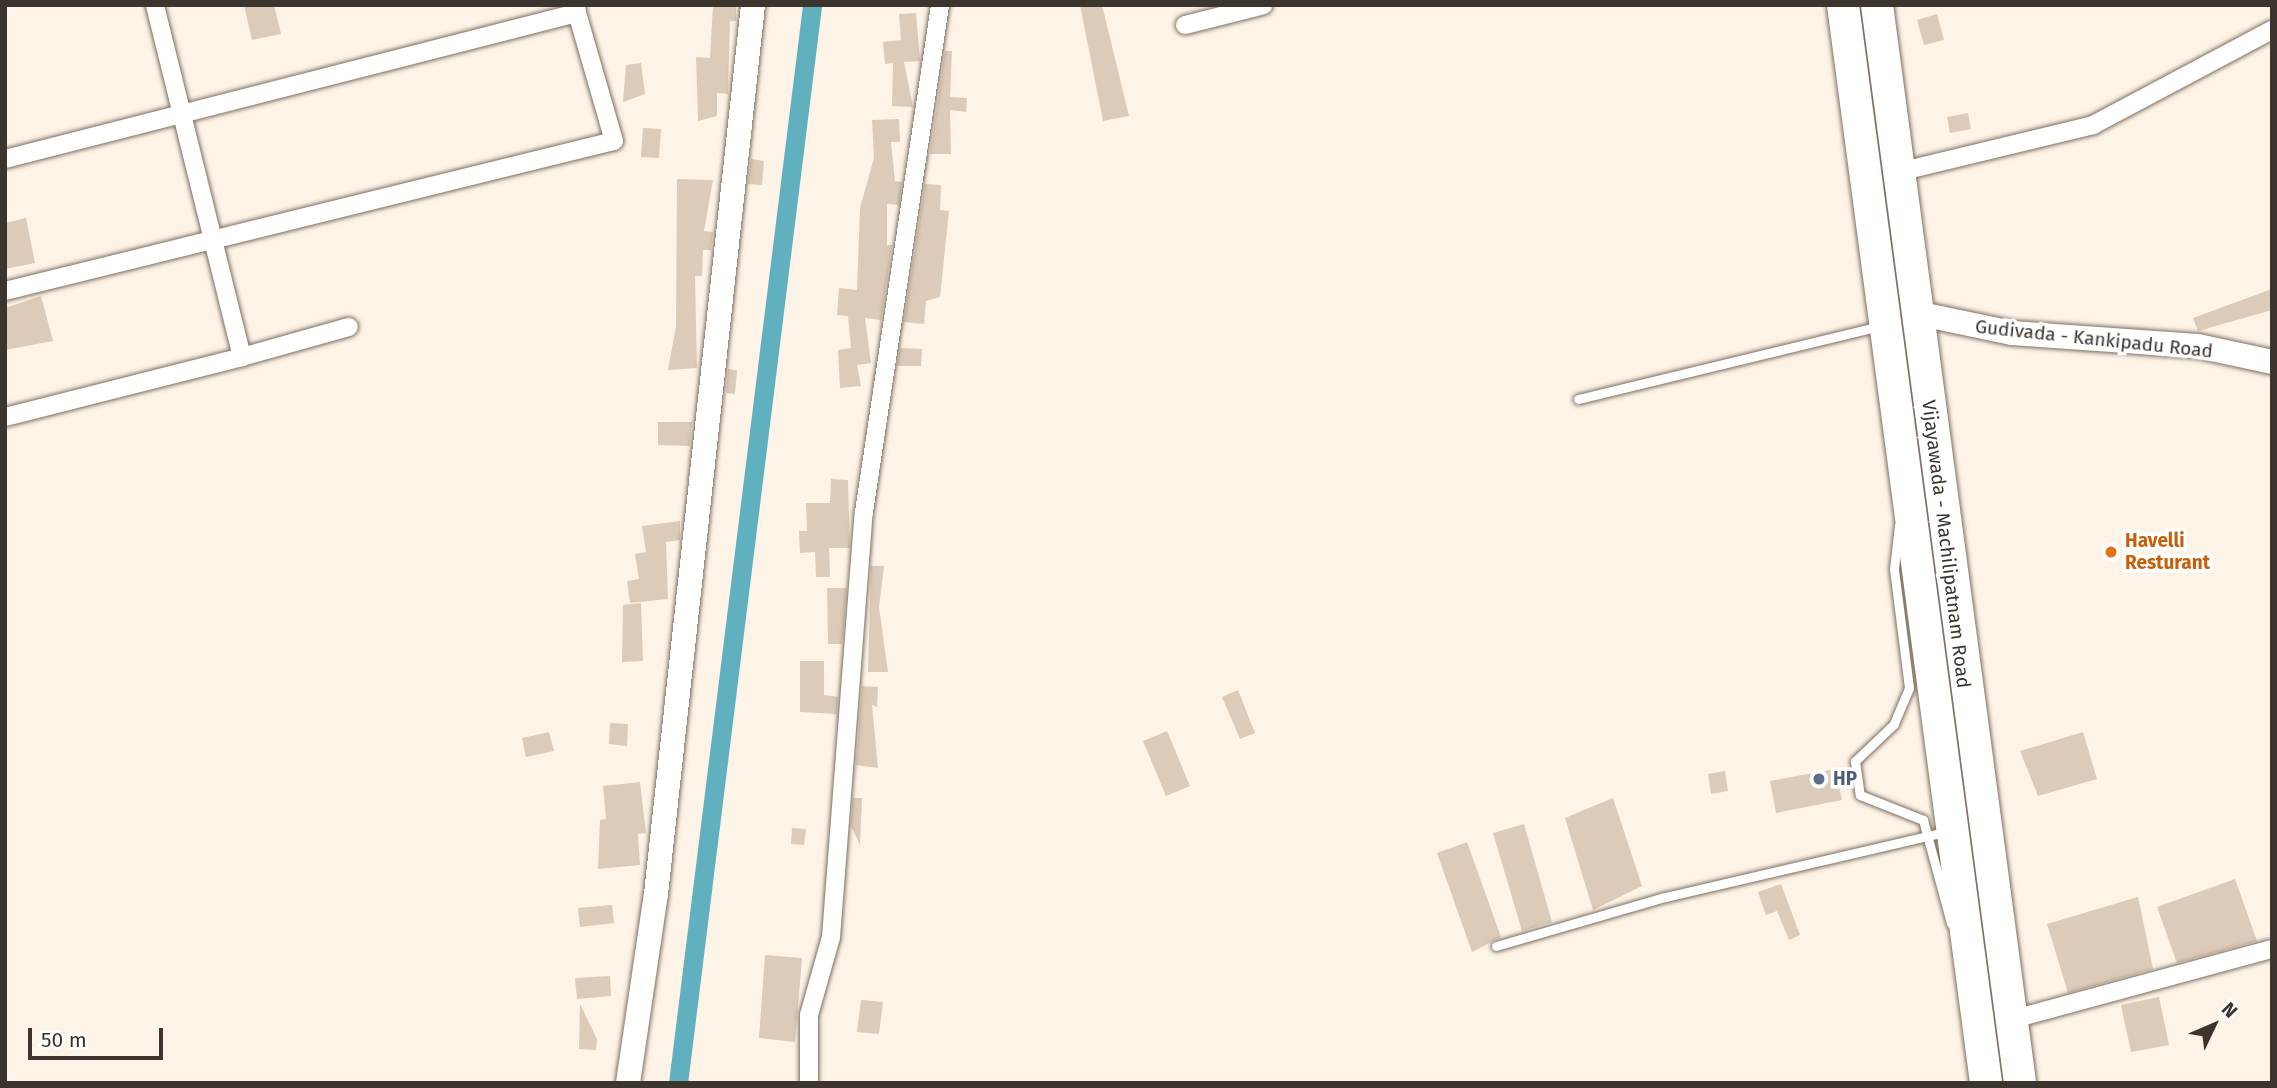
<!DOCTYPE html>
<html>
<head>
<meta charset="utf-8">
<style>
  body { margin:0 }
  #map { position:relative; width:2277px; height:1088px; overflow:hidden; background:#fdf3e7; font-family:"Fira Sans",sans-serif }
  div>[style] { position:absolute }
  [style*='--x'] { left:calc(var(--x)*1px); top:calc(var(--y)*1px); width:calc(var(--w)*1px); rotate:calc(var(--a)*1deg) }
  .canal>* { height:19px; margin:-9.5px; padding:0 9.5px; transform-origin:9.5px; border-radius:9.5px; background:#61b0bf }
  .building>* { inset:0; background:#dccbb8 }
  .roads { filter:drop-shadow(0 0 2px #7e6f5e) drop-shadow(0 0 2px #7e6f5e) }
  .lane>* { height:9px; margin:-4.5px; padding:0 4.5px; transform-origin:4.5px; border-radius:4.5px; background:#fff }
  .street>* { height:18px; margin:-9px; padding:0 9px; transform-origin:9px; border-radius:9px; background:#fff }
  .secondary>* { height:24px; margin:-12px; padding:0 12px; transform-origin:12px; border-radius:12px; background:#fff }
  .highway>* { height:32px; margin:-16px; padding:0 16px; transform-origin:16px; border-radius:16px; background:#fff }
  .dots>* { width:19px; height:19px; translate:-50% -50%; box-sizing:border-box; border:4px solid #fff; border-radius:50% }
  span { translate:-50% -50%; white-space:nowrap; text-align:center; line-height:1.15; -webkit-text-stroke:7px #fff; paint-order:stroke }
  .street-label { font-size:19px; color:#3c352e }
  .food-label { font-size:19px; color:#c56008; font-weight:700 }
  .left { translate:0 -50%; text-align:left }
  .service-label { font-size:19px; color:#4e5e75; font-weight:700 }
  .frame { position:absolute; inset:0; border:7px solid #3c352e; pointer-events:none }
  .north { position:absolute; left:2179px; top:990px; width:70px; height:70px; -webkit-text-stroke:5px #fff; paint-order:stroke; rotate:46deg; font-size:19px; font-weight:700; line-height:28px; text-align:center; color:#3c352e }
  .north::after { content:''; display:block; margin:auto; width:24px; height:32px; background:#3c352e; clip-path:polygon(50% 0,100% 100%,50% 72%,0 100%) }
  .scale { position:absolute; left:28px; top:1028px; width:135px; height:32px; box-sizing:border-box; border:4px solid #3c352e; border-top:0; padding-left:9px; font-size:21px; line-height:24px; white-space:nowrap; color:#3c352e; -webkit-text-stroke:5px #fff; paint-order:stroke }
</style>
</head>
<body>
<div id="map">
  <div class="canal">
    <div style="--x:678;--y:1083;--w:1086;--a:-82.91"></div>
  </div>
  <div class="building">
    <div style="clip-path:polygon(244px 5px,274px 5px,281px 34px,252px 40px)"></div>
    <div style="clip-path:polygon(713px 5px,736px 5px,736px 21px,730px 21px,728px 94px,717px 93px,717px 116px,698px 121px,696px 57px,710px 58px)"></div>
    <div style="clip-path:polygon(1080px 5px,1102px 5px,1129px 116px,1103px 121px)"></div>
    <div style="clip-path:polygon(916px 13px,920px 61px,904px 62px,913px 107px,892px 106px,893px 63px,885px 64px,883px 42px,901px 40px,899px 14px)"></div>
    <div style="clip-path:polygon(1937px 14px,1944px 40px,1924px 45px,1917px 20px)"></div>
    <div style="clip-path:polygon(945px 51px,952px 51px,950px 97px,967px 98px,966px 112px,950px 110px,951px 154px,930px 154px)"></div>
    <div style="clip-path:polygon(641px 63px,645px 94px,623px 102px,626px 65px)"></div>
    <div style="clip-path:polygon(1968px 113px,1971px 129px,1950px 133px,1947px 117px)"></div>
    <div style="clip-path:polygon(899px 119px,900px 142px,891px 142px,895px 181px,902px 182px,899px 205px,887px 204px,887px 245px,892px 245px,881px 320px,865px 318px,871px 363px,857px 365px,861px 386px,840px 388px,838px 350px,851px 348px,848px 316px,837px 315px,839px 288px,857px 290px,860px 208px,874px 158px,872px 120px)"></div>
    <div style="clip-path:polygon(643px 128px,661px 129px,659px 158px,641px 157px)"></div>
    <div style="clip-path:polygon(751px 159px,764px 161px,762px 185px,748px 184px)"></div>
    <div style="clip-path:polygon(677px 179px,713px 180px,704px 231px,713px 232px,711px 250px,703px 250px,702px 276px,695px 276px,697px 368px,668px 370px,676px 326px)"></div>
    <div style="clip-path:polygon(925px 184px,941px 185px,940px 210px,949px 211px,940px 297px,926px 301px,924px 324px,904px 322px)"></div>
    <div style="clip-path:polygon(26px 218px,35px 263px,5px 269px,5px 223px)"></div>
    <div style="clip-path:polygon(2272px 289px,2272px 310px,2198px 331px,2193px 318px)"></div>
    <div style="clip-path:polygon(41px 296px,53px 341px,5px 350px,5px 308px)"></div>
    <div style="clip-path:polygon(900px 348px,922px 349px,921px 366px,897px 366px)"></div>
    <div style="clip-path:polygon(728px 369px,737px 370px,735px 394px,726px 393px)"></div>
    <div style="clip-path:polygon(658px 422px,692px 422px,690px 446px,658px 445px)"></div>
    <div style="clip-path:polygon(831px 479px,848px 480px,850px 548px,829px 548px,830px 577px,816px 577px,815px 552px,800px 553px,799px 531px,807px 531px,806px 503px,830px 503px)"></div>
    <div style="clip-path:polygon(680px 521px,680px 540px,666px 542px,668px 599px,630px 603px,627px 581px,639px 579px,635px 554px,646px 552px,642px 526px)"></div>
    <div style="clip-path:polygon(871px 566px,884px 566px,879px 607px,888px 672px,868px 672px)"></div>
    <div style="clip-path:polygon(827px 588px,847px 588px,842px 644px,828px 644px)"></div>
    <div style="clip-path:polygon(641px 603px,643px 661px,622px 662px,623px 605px)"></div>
    <div style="clip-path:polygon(800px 661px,824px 661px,824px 695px,838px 697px,837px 714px,800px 712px)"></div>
    <div style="clip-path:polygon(862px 686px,878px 687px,877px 707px,872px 705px,878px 768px,856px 765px)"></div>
    <div style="clip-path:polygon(1238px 690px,1255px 733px,1240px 739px,1222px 697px)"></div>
    <div style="clip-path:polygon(610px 723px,628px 724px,627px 746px,609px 744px)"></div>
    <div style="clip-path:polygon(1167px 731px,1190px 786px,1166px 796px,1143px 741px)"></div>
    <div style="clip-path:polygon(549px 732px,554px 751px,526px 757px,522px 738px)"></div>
    <div style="clip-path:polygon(2083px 732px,2097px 779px,2038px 796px,2020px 751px)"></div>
    <div style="clip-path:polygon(1835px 769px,1842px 800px,1776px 813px,1770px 781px)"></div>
    <div style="clip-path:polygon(1725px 771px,1728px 791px,1711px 794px,1708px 774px)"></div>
    <div style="clip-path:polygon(640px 782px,646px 833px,638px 834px,640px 865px,598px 869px,600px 820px,606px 819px,603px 786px)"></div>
    <div style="clip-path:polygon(853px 798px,862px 798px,860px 845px,851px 826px)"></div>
    <div style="clip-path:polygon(1613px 798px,1642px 886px,1593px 910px,1565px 818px)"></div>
    <div style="clip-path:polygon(1524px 824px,1552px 922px,1522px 931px,1493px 833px)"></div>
    <div style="clip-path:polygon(792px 828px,806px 829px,804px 845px,791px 844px)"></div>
    <div style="clip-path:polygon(1467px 842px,1501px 937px,1472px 952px,1437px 853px)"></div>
    <div style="clip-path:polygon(2235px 879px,2257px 941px,2177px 963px,2157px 907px)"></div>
    <div style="clip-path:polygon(1781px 884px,1800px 935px,1789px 940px,1777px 911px,1766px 915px,1758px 892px)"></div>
    <div style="clip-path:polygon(2138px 897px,2153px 969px,2068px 993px,2047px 924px)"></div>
    <div style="clip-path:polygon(612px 905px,614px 923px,580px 927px,578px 908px)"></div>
    <div style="clip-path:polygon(765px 955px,802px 958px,795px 1042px,759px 1038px)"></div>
    <div style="clip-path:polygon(610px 976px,611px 996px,577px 999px,575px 978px)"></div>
    <div style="clip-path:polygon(2159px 997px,2169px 1045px,2131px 1052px,2121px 1005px)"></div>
    <div style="clip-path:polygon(861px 1000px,883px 1002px,879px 1034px,857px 1032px)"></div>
    <div style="clip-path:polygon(580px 1004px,597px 1039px,596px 1050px,579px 1049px)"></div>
  </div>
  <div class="roads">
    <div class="lane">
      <div style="--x:1578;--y:399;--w:310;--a:-13.6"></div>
      <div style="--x:1899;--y:525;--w:44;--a:96.5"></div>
      <div style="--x:1894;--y:569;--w:120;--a:82.8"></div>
      <div style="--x:1909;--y:688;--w:39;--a:113"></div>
      <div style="--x:1894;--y:724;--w:54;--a:136.5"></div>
      <div style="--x:1855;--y:761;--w:34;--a:82"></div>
      <div style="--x:1860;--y:795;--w:68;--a:21.6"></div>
      <div style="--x:1923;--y:820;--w:107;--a:74.8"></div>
      <div style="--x:1496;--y:946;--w:176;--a:-16.2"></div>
      <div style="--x:1665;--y:897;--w:291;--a:-13.1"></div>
    </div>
    <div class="street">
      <div style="--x:1185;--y:25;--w:81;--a:-14.2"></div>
      <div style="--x:5;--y:159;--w:590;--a:-14.32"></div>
      <div style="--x:577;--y:13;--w:8;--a:-97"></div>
      <div style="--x:1895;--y:173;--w:204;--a:-13.6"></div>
      <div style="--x:2093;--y:125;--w:203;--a:-28"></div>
      <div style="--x:5;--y:291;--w:627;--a:-13.84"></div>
      <div style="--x:614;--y:141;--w:133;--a:-106.1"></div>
      <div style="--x:242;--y:357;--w:111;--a:-15.7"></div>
      <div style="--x:5;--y:417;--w:244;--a:-14.2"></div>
      <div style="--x:242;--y:357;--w:363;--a:-103.9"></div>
      <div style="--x:2010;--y:1020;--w:271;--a:-15.2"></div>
      <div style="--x:809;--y:1083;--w:68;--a:-90"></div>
      <div style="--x:809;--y:1015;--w:81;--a:-74.2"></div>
      <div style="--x:831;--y:937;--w:426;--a:-85.6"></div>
      <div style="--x:864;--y:512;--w:513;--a:-81.47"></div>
    </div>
    <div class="secondary">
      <div style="--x:1916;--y:313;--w:98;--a:11.8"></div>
      <div style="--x:2012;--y:333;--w:186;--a:4"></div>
      <div style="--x:2198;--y:346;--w:76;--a:12.2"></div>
      <div style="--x:628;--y:1083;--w:191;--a:-81.6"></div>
      <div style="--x:656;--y:894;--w:894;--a:-83.77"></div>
    </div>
    <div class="highway">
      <div style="--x:1843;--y:5;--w:1087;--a:82.44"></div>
      <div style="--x:1877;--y:5;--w:1087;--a:82.44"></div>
    </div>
  </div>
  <div class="dots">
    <div style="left:2111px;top:552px;background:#e8710a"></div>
    <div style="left:1819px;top:779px;background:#5c6f8a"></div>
  </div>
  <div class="street-label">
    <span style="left:2094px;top:339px;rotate:6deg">Gudivada - Kankipadu Road</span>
    <span style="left:1946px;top:544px;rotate:83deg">Vijayawada - Machilipatnam Road</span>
  </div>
  <div class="food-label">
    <span class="left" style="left:2125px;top:552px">Havelli<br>Resturant</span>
  </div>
  <div class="service-label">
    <span class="left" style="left:1833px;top:779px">HP</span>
  </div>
  <div class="frame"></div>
  <div class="north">N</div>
  <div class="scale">50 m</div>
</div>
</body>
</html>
